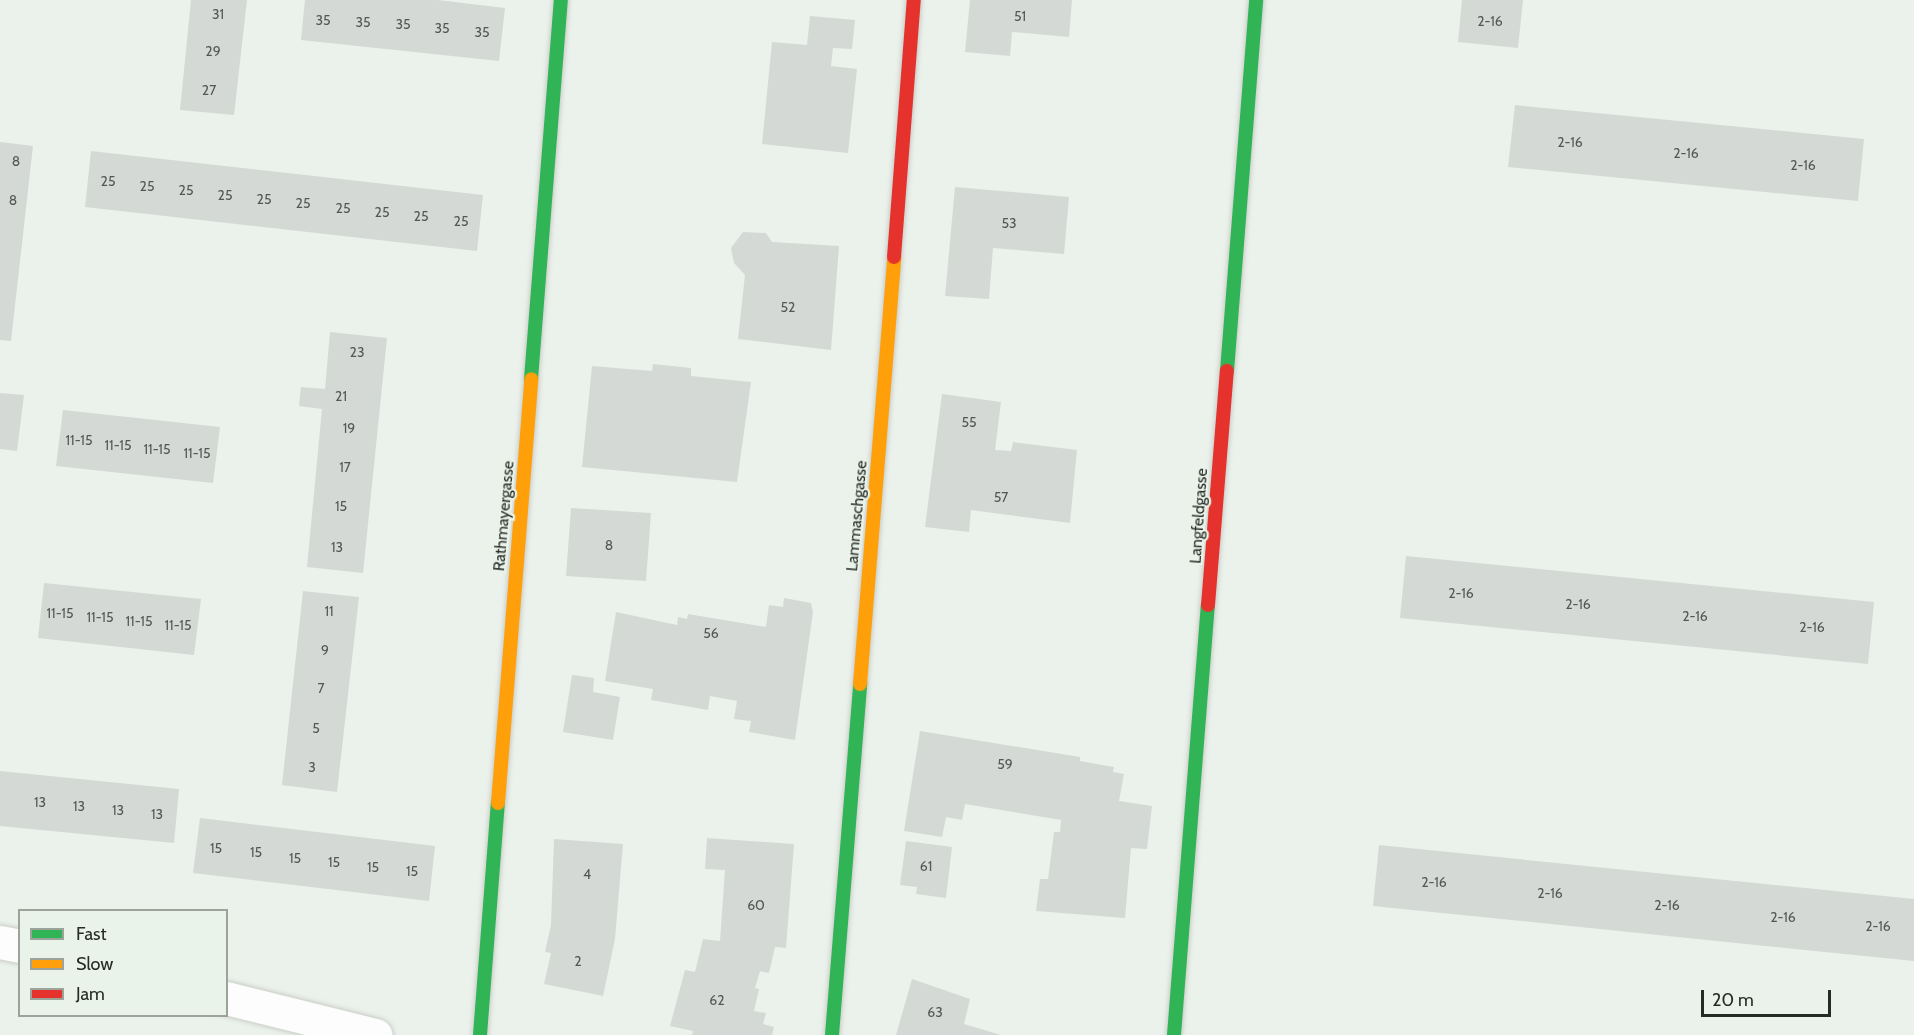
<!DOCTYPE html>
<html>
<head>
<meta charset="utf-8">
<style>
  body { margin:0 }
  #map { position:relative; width:1914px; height:1035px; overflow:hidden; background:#ebf1eb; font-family:Cabin,sans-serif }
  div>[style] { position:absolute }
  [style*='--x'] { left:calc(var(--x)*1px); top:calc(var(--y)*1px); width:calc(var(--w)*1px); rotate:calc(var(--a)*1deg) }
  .building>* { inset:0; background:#d5d9d5 }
  .roads { filter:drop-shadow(0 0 2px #cacec9) drop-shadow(0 0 2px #cacec9) }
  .street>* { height:33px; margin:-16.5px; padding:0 16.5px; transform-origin:16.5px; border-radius:16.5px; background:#fcfdfc }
  .fast>* { height:14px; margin:-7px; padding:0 7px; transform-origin:7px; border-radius:7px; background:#30b455 }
  .slow>* { height:14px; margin:-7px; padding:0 7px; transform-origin:7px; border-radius:7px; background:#ff9f0a }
  .jam>* { height:14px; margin:-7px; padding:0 7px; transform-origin:7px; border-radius:7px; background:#e5322d }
  span { translate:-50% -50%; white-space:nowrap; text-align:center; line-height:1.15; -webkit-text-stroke:4.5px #e9f3e9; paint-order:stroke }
  .number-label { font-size:14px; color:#545854 }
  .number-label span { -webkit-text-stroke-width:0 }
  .street-label { font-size:16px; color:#272b27 }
  .legend { position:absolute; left:18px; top:909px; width:210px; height:108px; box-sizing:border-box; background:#e9f3e9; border:2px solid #9ba39b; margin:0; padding:8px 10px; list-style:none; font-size:18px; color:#272b27 }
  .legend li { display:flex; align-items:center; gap:12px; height:30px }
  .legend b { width:30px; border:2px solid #9ba39b }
  .scale { position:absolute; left:1701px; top:990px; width:130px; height:27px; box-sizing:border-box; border:3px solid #272b27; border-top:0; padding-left:8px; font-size:18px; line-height:21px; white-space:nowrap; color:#272b27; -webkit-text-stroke:4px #e9f3e9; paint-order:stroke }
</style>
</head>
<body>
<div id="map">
  <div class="building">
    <div style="clip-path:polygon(191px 0,247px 0,234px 115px,180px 110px)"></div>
    <div style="clip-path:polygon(305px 0,438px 0,505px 8px,499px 61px,301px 40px)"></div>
    <div style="clip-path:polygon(970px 0,1072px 0,1069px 37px,1012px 32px,1010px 56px,965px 52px)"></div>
    <div style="clip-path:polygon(1462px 0,1523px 0,1518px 48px,1458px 42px)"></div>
    <div style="clip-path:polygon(810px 16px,855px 20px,852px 49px,833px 48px,831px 66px,857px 69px,848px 153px,762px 144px,772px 42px,807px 45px)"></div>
    <div style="clip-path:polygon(1515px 105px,1864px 139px,1858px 201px,1508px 167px)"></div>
    <div style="clip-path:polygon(0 142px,33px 146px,11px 341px,0 340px)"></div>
    <div style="clip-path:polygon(91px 151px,483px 195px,477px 251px,85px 207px)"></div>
    <div style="clip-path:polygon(955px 187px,1069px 197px,1064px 254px,993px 248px,989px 299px,945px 296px)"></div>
    <div style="clip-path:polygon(743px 232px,766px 233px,772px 242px,839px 246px,831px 350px,738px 339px,745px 275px,734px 263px,731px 248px)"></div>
    <div style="clip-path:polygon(330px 332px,387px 338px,363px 573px,307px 567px,322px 409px,299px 406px,301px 387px,325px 389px)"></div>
    <div style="clip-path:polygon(653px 364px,691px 368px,691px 376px,751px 382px,737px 482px,582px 467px,592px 366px,652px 371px)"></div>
    <div style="clip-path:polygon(0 393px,24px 395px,17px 451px,0 449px)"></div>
    <div style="clip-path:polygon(942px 394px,1001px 402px,995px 450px,1011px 451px,1013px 442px,1077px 450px,1070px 523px,971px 510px,969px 532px,925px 527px)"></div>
    <div style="clip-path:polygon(63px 410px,220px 427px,213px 483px,56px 466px)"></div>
    <div style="clip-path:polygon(571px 508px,651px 513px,646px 581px,566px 576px)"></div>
    <div style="clip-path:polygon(1406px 556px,1874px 602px,1868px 664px,1400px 618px)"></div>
    <div style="clip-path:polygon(44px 583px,201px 599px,194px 655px,38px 638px)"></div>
    <div style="clip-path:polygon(303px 591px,359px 597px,337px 792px,282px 785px)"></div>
    <div style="clip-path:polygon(784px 598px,811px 603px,813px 612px,795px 740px,749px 732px,751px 721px,734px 719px,737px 701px,710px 696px,708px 710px,651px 700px,653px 689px,605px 681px,616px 612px,677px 625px,678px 617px,687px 619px,688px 614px,766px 627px,769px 605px,783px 607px)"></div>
    <div style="clip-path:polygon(572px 675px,594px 678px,593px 692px,620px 697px,613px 740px,563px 732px)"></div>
    <div style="clip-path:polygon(920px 731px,1080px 757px,1080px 761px,1114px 767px,1113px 772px,1124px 774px,1119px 801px,1152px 806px,1147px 849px,1131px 848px,1125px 918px,1036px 911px,1040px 879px,1048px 879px,1054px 832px,1060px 832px,1061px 820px,965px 804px,962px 820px,946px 817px,942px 837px,904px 831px)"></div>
    <div style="clip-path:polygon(0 771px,179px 789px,174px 843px,0 826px)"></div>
    <div style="clip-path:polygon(200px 818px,435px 846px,429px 901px,193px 873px)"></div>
    <div style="clip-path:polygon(707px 838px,794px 844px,786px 948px,775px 947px,769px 973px,760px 971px,755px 988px,759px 989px,754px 1011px,766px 1013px,763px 1024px,774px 1027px,772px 1035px,692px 1035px,693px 1031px,670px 1026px,685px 970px,695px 972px,703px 939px,720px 941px,725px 870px,705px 869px)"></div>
    <div style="clip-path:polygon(554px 839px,623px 844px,615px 939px,603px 996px,544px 984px,551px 953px,545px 952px,551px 925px)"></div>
    <div style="clip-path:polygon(906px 841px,952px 847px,946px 898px,916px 894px,917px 887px,900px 885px)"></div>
    <div style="clip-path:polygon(1379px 845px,1914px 899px,1914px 961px,1373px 906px)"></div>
    <div style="clip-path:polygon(912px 979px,970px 999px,964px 1024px,1001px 1035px,896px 1035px)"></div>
  </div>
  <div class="roads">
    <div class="street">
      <div style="--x:0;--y:942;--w:20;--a:11"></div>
      <div style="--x:226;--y:998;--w:154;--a:13.9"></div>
    </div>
    <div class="fast">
      <div style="--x:1227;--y:371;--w:372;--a:-85.5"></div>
      <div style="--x:531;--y:379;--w:380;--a:-85.5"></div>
      <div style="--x:480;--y:1035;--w:233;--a:-85.6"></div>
      <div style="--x:832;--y:1035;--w:352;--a:-85.4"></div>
      <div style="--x:1174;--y:1035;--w:431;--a:-85.5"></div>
    </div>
    <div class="slow">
      <div style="--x:860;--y:684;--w:428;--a:-85.4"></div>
      <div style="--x:498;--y:803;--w:425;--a:-85.5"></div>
    </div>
    <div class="jam">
      <div style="--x:894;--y:257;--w:258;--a:-85.6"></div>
      <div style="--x:1208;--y:605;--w:235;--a:-85.4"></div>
    </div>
  </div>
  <div class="number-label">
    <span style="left:218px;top:14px">31</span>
    <span style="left:1020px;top:16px">51</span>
    <span style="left:323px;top:20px">35</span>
    <span style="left:1490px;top:21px">2-16</span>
    <span style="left:363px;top:22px">35</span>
    <span style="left:403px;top:24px">35</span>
    <span style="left:442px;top:28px">35</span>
    <span style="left:482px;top:32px">35</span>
    <span style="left:213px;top:51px">29</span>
    <span style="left:209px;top:90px">27</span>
    <span style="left:1570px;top:142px">2-16</span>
    <span style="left:1686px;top:153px">2-16</span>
    <span style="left:16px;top:161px">8</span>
    <span style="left:1803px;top:165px">2-16</span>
    <span style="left:108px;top:181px">25</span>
    <span style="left:147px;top:186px">25</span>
    <span style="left:186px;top:190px">25</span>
    <span style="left:225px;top:195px">25</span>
    <span style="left:264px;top:199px">25</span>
    <span style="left:13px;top:200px">8</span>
    <span style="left:303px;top:203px">25</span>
    <span style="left:343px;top:208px">25</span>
    <span style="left:382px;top:212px">25</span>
    <span style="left:421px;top:216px">25</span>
    <span style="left:461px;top:221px">25</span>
    <span style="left:1009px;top:223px">53</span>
    <span style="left:788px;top:307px">52</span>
    <span style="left:357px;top:352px">23</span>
    <span style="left:341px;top:396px">21</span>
    <span style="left:969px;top:422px">55</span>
    <span style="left:349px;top:428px">19</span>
    <span style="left:79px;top:440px">11-15</span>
    <span style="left:118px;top:445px">11-15</span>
    <span style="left:157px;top:449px">11-15</span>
    <span style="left:197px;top:453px">11-15</span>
    <span style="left:345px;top:467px">17</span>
    <span style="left:1001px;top:497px">57</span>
    <span style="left:341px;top:506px">15</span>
    <span style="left:609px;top:545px">8</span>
    <span style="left:337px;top:547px">13</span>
    <span style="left:1461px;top:593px">2-16</span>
    <span style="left:1578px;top:604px">2-16</span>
    <span style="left:329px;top:611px">11</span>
    <span style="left:60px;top:613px">11-15</span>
    <span style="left:1695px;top:616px">2-16</span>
    <span style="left:100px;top:617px">11-15</span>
    <span style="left:139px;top:621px">11-15</span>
    <span style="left:178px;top:625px">11-15</span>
    <span style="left:1812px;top:627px">2-16</span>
    <span style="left:711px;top:633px">56</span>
    <span style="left:325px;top:650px">9</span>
    <span style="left:321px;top:688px">7</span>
    <span style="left:316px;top:728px">5</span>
    <span style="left:1005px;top:764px">59</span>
    <span style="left:312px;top:767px">3</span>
    <span style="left:40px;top:802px">13</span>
    <span style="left:79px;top:806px">13</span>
    <span style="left:118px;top:810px">13</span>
    <span style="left:157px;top:814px">13</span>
    <span style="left:216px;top:848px">15</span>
    <span style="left:256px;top:852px">15</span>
    <span style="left:295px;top:858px">15</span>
    <span style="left:334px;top:862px">15</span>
    <span style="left:926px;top:866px">61</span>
    <span style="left:373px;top:867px">15</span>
    <span style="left:412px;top:871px">15</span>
    <span style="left:587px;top:874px">4</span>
    <span style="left:1434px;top:882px">2-16</span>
    <span style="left:1550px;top:893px">2-16</span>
    <span style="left:756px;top:905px">60</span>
    <span style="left:1667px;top:905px">2-16</span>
    <span style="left:1783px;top:917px">2-16</span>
    <span style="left:1878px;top:926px">2-16</span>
    <span style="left:578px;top:961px">2</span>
    <span style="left:717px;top:1000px">62</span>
    <span style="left:935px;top:1012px">63</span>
  </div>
  <div class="street-label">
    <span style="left:504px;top:516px;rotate:-85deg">Rathmayergasse</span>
    <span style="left:857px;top:516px;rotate:-85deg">Lammaschgasse</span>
    <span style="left:1199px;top:516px;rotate:-86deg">Langfeldgasse</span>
  </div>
  <ul class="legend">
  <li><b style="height:8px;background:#30b455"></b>Fast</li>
  <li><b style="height:8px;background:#ff9f0a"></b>Slow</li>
  <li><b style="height:8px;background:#e5322d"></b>Jam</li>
  </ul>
  <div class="scale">20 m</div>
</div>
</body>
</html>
